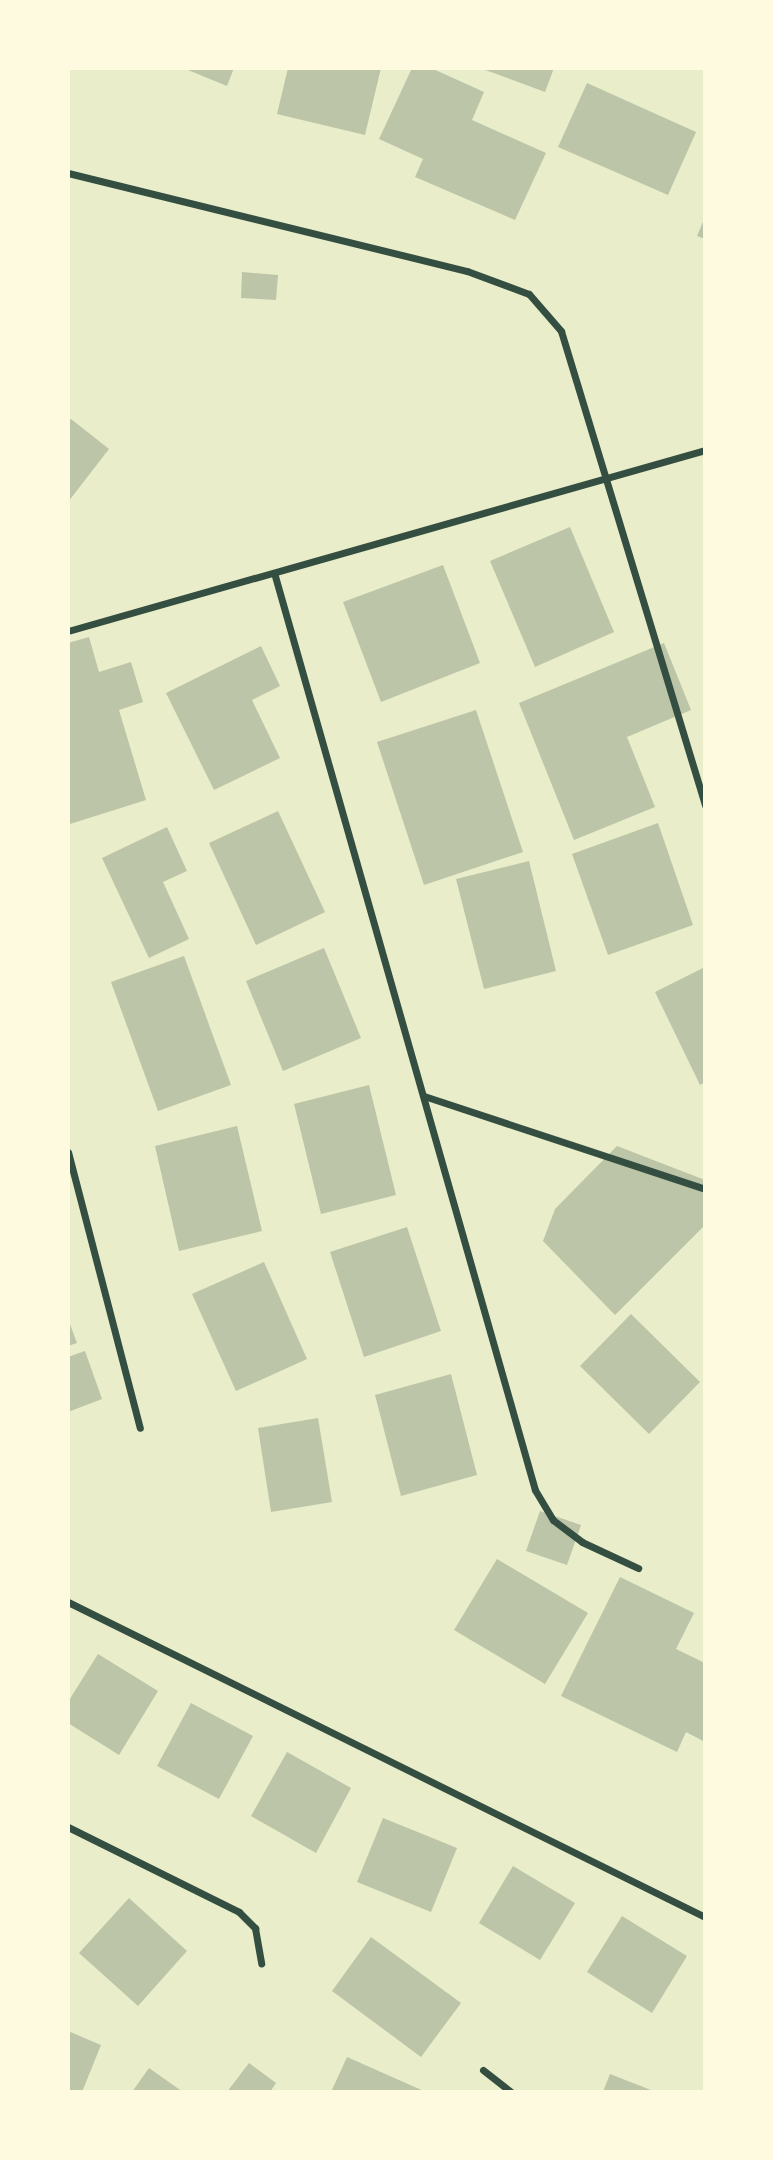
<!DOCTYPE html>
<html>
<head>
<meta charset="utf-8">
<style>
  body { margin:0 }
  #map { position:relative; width:773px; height:2160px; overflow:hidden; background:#e9edc9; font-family:"Public Sans",sans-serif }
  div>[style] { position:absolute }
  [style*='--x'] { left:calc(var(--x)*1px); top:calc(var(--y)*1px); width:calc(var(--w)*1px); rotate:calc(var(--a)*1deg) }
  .building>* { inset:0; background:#bcc5a7 }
  .minor>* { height:7px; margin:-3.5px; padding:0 3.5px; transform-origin:3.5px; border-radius:3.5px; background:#344e41 }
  span { translate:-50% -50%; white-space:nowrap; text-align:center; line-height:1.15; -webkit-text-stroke:5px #fefae0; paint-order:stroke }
  .frame { position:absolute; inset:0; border:70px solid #fefae0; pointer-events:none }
</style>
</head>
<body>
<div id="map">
  <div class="building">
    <div style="clip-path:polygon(183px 68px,234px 68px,227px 86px)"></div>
    <div style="clip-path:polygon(288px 68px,381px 68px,365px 135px,277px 114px)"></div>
    <div style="clip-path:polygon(412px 68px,431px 68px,484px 92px,472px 120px,546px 153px,515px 220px,415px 177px,423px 159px,379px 139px)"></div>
    <div style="clip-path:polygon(480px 68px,554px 68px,545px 92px)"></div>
    <div style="clip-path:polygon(587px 83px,696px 132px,668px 195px,558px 147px)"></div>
    <div style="clip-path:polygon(705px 217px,705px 239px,697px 236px)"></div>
    <div style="clip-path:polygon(242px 272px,278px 275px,276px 300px,241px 298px)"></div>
    <div style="clip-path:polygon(71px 419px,109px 449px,68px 502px,68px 422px)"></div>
    <div style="clip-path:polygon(570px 527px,614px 632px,535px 667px,490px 561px)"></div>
    <div style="clip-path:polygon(443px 565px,480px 663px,381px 702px,343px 602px)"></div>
    <div style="clip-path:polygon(89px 637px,99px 672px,131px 662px,143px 702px,119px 710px,146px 800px,70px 824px,68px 643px)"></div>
    <div style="clip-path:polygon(664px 643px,691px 710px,627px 737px,655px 807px,574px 840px,519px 703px)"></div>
    <div style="clip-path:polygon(261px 646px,280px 686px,252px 700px,280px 758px,214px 790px,166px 693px)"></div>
    <div style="clip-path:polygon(476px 710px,523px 852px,424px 885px,377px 742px)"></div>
    <div style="clip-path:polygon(278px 811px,325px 912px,256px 945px,209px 843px)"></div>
    <div style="clip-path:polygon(658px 823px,693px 925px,608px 955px,572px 854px)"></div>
    <div style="clip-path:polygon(167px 827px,187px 871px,163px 882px,189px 939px,149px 958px,102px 858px)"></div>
    <div style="clip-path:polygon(529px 861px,556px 971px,484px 989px,456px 879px)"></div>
    <div style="clip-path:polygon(324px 948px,361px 1038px,283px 1071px,246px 981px)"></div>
    <div style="clip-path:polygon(184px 956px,231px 1085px,158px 1111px,111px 982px)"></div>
    <div style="clip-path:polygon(705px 967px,705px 1082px,700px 1085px,655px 992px)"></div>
    <div style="clip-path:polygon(369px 1085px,396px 1195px,321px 1214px,294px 1104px)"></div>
    <div style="clip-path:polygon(237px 1126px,262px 1231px,179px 1251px,155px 1146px)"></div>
    <div style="clip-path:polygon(617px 1146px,705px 1180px,705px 1225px,615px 1315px,543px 1241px,555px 1209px)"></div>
    <div style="clip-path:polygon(407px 1227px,441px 1331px,364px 1357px,330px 1252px)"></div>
    <div style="clip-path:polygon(264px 1262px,307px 1359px,236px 1391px,192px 1294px)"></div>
    <div style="clip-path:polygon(631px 1314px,700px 1382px,649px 1434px,580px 1366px)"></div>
    <div style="clip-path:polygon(68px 1319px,77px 1343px,68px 1346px)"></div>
    <div style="clip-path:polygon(85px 1351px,102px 1399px,68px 1412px,68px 1357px)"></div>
    <div style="clip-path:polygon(451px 1374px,477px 1475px,401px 1496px,375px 1395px)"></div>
    <div style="clip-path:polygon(318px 1418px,332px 1502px,271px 1512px,258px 1428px)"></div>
    <div style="clip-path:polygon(540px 1511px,581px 1525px,567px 1565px,526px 1551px)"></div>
    <div style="clip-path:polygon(497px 1559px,588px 1613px,545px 1684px,454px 1630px)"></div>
    <div style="clip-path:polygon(620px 1577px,694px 1613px,676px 1649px,705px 1663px,705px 1742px,686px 1732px,677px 1752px,561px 1696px)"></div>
    <div style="clip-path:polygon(98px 1654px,158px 1691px,119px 1755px,68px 1723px,68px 1702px)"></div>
    <div style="clip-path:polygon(191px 1703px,253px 1736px,219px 1799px,157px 1766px)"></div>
    <div style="clip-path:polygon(287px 1752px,351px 1788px,316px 1853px,251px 1816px)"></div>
    <div style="clip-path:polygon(383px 1818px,457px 1848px,431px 1912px,357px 1882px)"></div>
    <div style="clip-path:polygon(513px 1866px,575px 1903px,540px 1960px,479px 1923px)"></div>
    <div style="clip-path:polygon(129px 1898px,187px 1951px,138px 2006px,79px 1953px)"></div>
    <div style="clip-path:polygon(622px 1916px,687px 1956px,652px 2013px,587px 1972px)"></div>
    <div style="clip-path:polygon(371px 1937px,461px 2003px,421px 2057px,332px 1991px)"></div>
    <div style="clip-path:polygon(68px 2031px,101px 2045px,82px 2092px,68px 2092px)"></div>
    <div style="clip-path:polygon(347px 2057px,426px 2092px,331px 2092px)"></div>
    <div style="clip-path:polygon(249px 2063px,276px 2083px,270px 2092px,227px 2092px)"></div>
    <div style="clip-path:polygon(149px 2068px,183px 2092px,132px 2092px)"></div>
    <div style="clip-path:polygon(610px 2074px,656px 2092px,603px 2092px)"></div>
  </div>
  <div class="minor">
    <div style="--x:68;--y:173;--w:411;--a:13.8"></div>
    <div style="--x:467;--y:271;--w:66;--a:20.4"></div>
    <div style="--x:529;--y:294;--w:49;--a:49.1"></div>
    <div style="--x:561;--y:331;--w:496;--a:73.1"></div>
    <div style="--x:275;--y:576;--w:950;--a:74.12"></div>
    <div style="--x:535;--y:1490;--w:35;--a:59"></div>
    <div style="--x:553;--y:1520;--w:36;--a:37"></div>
    <div style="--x:582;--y:1542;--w:62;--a:24.9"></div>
    <div style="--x:68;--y:631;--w:662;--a:-15.86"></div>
    <div style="--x:424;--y:1096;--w:296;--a:18.3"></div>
    <div style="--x:68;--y:1152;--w:285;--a:75.4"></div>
    <div style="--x:68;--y:1602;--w:711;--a:26.31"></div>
    <div style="--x:68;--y:1827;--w:191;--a:26.4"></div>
    <div style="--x:239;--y:1912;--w:23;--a:45"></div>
    <div style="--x:255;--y:1928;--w:36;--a:80"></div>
    <div style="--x:483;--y:2070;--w:36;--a:38"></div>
  </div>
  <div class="frame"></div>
</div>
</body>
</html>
